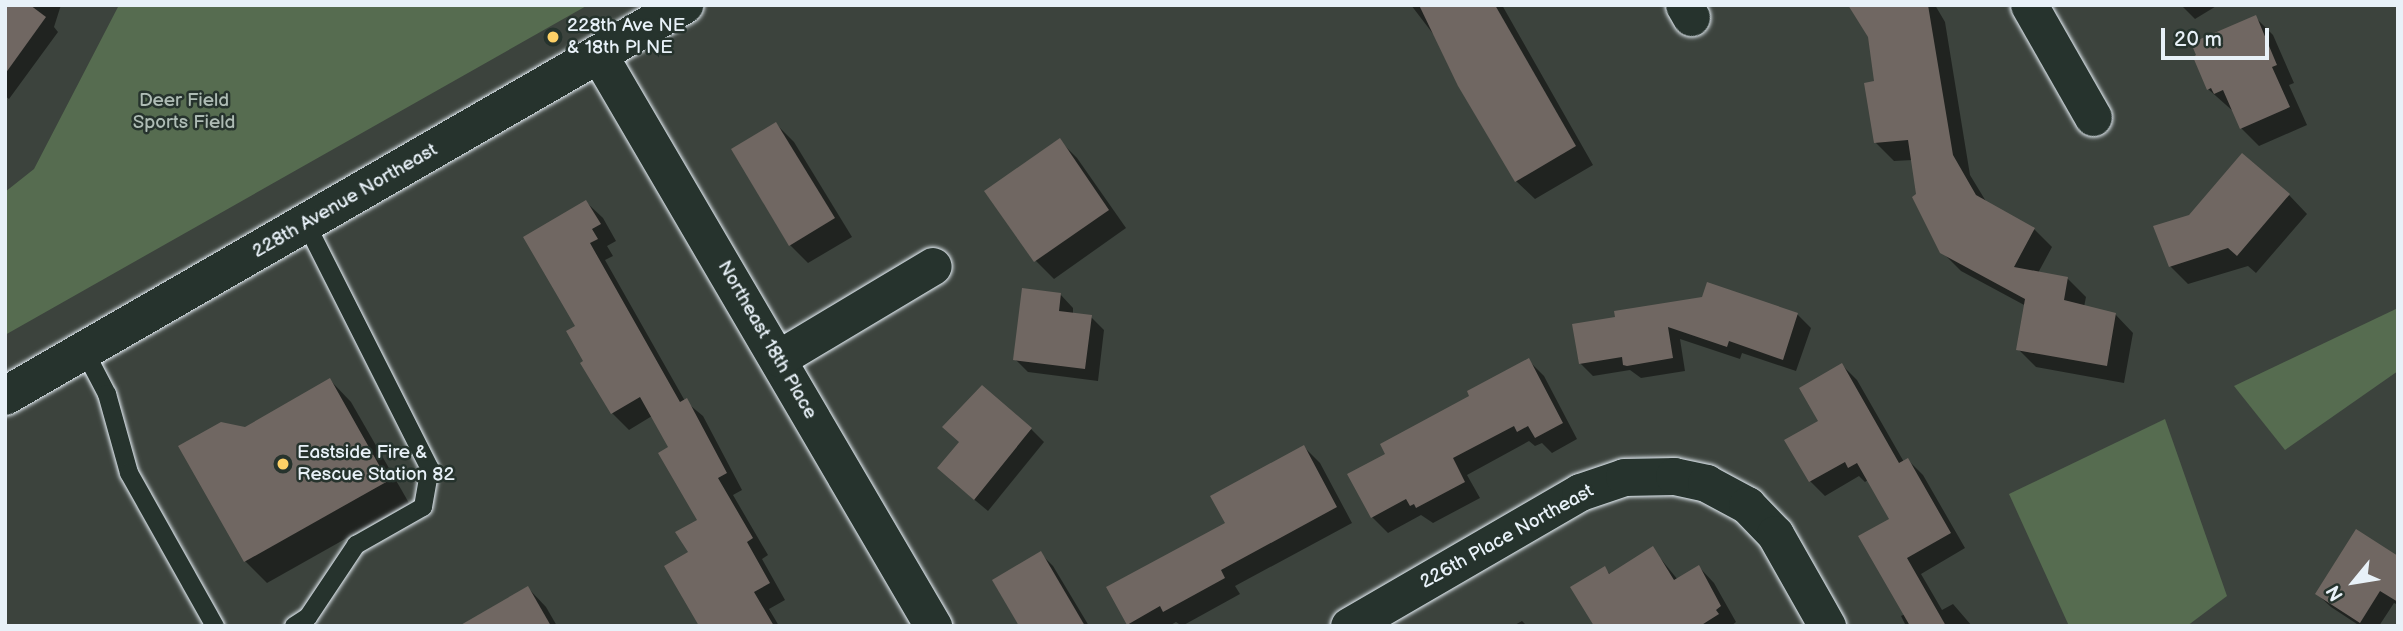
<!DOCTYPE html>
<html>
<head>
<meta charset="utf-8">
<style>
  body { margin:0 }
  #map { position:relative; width:2403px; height:631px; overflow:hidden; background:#3c433d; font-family:"Balsamiq Sans",sans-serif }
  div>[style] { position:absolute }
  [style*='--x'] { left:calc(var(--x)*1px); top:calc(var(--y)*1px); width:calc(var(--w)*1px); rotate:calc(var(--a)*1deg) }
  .green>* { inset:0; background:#566c50 }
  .shadow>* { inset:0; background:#0007 }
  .building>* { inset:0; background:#706762 }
  .roads { filter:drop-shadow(0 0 2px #e8f1f8) drop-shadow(0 0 2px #e8f1f8) }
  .service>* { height:18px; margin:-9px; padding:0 9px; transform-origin:9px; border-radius:9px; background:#26332d }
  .minor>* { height:37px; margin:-18.5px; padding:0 18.5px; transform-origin:18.5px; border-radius:18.5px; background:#26332d }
  .secondary>* { height:38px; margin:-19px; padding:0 19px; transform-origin:19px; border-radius:19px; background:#26332d }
  .dots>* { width:19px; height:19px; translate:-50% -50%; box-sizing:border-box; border:4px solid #26332d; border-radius:50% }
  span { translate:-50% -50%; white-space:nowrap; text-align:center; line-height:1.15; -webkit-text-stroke:5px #26332d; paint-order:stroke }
  .poi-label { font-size:19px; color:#e8f1f8 }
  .left { translate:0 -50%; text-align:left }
  .park-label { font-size:19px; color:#aebcb5 }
  .street-label { font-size:19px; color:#e8f1f8 }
  .frame { position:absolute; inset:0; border:7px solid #e8f1f8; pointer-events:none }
  .north { position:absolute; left:2319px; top:547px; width:70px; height:70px; -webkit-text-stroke:5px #26332d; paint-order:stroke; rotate:240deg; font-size:19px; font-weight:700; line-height:28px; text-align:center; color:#e8f1f8 }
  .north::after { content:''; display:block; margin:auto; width:24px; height:32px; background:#e8f1f8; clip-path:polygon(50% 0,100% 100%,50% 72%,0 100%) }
  .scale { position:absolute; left:2161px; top:28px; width:108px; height:32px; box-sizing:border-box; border:4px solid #e8f1f8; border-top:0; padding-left:9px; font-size:21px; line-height:24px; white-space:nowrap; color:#e8f1f8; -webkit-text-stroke:5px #26332d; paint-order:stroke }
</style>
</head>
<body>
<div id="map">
  <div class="green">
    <div style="clip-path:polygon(119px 5px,588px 5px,5px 335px,5px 192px,34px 169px)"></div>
    <div style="clip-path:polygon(2398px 308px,2398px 371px,2285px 450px,2234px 386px)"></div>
    <div style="clip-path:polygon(2165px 419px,2227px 596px,2187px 626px,2069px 626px,2009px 494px)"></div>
  </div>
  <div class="shadow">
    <div style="clip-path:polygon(5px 5px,61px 5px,54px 27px,58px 32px,9px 99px,5px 96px)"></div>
    <div style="clip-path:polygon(1411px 5px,1502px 5px,1593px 165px,1535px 199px,1516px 181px,1440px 43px)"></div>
    <div style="clip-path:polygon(1850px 5px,1935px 5px,1945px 22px,1970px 175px,1987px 203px,2034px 229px,2052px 247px,2038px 273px,2068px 279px,2086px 297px,2084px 307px,2115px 314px,2133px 333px,2124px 383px,2036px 367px,2018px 349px,2026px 306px,1961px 271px,1942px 252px,1918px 195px,1913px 160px,1894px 161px,1876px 143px,1876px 83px,1869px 37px)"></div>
    <div style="clip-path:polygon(2181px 5px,2218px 5px,2195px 19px)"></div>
    <div style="clip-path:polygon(2255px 17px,2273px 35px,2294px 83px,2289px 85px,2307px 125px,2259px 146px,2241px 128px,2234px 112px,2208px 89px)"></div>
    <div style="clip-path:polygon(776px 124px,794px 142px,852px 237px,808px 263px,790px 245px)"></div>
    <div style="clip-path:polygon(1059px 140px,1077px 158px,1126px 228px,1054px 279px,1036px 261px,987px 191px)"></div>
    <div style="clip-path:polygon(2289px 195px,2307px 214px,2256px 273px,2248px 266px,2188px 284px,2170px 266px)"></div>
    <div style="clip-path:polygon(586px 202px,603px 218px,616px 241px,607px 246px,613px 256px,605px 260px,685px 401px,703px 416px,742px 490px,733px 495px,768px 555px,762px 559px,785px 600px,769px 609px,779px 626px,702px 626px,699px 521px,670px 447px,652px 416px,629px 430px,612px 413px,585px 361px,578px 327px)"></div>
    <div style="clip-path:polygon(1708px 284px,1798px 315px,1811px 328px,1796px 371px,1742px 353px,1740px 359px,1680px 339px,1685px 371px,1641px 378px,1630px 370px,1593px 376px,1580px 363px,1617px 318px,1704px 298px)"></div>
    <div style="clip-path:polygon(1060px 294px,1073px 308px,1073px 314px,1091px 317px,1104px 330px,1098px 381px,1028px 372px,1015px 359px)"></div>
    <div style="clip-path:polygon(1528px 360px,1544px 376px,1577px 439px,1552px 453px,1542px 443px,1535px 446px,1529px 441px,1467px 475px,1480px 498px,1433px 523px,1421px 515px,1388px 533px,1372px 517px,1388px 455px)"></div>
    <div style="clip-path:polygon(1842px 365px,1857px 380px,1904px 462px,1908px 460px,1923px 475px,1965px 548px,1921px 574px,1942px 610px,1953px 604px,1972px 626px,1906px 626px,1901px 616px,1905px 614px,1892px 519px,1869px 479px,1865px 482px,1859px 476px,1825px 496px,1810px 481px,1820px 421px)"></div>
    <div style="clip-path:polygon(330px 380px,351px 402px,409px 503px,267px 583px,245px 561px,246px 429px)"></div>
    <div style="clip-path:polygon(1031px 429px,1044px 442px,988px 511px,952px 481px,961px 443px)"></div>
    <div style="clip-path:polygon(1304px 447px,1320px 463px,1352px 523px,1235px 586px,1240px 594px,1182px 626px,1176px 622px,1169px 626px,1130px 626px,1128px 624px)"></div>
    <div style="clip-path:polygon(1652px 548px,1678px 580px,1699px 567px,1714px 583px,1736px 622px,1731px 626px,1591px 626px,1595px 624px,1604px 568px,1611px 575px)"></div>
    <div style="clip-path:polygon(1040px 553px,1053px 566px,1089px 626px,1023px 626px)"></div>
    <div style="clip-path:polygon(2398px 558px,2398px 605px,2394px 603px,2379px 626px,2360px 626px,2331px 607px,2317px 594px)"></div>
    <div style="clip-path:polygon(528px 588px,546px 607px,557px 626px,475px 626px)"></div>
    <div style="clip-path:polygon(1522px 621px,1527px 626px,1513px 626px)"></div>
  </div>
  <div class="building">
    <div style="clip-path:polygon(5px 5px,30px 5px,46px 17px,5px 74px)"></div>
    <div style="clip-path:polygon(1419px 5px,1495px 5px,1576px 146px,1515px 182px,1458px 86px)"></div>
    <div style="clip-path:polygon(1848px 5px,1928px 5px,1953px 155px,1976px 195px,2035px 228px,2014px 267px,2068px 277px,2064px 300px,2116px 313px,2107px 366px,2016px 350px,2025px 299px,1940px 253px,1912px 197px,1916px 194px,1908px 140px,1874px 143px,1864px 83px,1874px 81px,1868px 37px)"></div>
    <div style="clip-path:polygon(2256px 15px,2277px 65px,2272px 67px,2290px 107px,2240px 129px,2223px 90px,2214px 94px,2211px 88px,2207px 90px,2193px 57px,2196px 55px,2191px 43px)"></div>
    <div style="clip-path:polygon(776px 122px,835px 218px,789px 246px,731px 149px)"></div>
    <div style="clip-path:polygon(1060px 138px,1109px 210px,1034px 262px,984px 191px)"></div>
    <div style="clip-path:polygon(2242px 153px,2290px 194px,2237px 256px,2228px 248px,2169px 267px,2153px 226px,2189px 215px)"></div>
    <div style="clip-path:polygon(586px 200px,601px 224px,592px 229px,598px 239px,590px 243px,680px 402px,687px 398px,727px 473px,718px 478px,753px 538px,747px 542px,770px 583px,754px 592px,774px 626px,699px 626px,664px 566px,688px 552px,675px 532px,697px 520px,658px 453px,668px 447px,640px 397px,611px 414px,580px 363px,583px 361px,566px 331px,575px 326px,523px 237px)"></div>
    <div style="clip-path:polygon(1707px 282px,1798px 313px,1783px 360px,1729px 341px,1727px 347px,1668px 327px,1673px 358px,1627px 366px,1623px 365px,1622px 357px,1579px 364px,1572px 324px,1615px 317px,1614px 311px,1702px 297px)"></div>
    <div style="clip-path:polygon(1022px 288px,1061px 293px,1059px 311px,1092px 315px,1085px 369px,1013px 360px)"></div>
    <div style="clip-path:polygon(1529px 358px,1563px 423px,1535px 438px,1528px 426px,1517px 432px,1514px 426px,1453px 458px,1465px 482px,1416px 508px,1414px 504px,1410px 506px,1406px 499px,1371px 518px,1347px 474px,1385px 454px,1380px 444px,1469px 396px,1467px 391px)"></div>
    <div style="clip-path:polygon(1842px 363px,1899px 463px,1908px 458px,1951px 533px,1907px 558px,1946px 626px,1910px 626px,1858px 536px,1889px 519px,1857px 463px,1848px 468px,1845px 462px,1809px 482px,1784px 440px,1818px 421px,1799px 388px)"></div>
    <div style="clip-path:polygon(330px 378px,388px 481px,244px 562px,178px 446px,221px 422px,245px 427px)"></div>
    <div style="clip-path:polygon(982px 385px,1032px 428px,974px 500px,937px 468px,959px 442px,942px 427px)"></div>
    <div style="clip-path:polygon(1304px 445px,1337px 507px,1221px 570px,1225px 578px,1163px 612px,1160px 606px,1127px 625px,1106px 587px,1225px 523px,1210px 496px)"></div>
    <div style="clip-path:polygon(2356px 529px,2398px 556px,2398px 602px,2380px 591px,2360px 623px,2315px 594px)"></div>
    <div style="clip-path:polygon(1653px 546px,1674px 580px,1699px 565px,1721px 606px,1716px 610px,1719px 614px,1700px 626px,1594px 626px,1570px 587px,1605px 566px,1609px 574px)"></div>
    <div style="clip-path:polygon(1041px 551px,1085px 626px,1019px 626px,992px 580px)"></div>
    <div style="clip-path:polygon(528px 586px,551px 626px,459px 626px)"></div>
  </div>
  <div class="roads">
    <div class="service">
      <div style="--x:84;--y:350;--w:50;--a:62.4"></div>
      <div style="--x:107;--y:394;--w:82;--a:74.4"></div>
      <div style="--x:129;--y:473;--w:176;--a:60.7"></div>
      <div style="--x:294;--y:626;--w:17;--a:-33"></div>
      <div style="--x:308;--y:617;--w:87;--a:-56.3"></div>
      <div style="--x:356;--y:545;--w:77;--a:-29.6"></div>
      <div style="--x:423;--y:507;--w:39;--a:-80"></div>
      <div style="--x:430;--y:469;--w:275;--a:-116.8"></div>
    </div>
    <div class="minor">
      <div style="--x:1684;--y:5;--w:14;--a:60"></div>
      <div style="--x:2029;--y:5;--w:129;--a:60.3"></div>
      <div style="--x:599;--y:55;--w:662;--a:59.67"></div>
      <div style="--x:779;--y:358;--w:179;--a:-30.9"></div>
      <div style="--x:1349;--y:626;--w:267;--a:-30.1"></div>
      <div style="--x:1580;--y:492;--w:46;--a:-18.8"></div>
      <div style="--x:1624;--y:477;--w:50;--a:-1.1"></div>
      <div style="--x:1674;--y:476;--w:33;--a:12"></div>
      <div style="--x:1706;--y:483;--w:47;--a:28.2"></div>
      <div style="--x:1747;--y:505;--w:40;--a:46"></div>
      <div style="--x:1775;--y:534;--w:106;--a:60.5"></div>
    </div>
    <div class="secondary">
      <div style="--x:5;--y:396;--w:784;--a:-29.94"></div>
    </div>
  </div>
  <div class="dots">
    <div style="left:553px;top:37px;background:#ffd166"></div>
    <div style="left:283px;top:464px;background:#ffd166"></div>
  </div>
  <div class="poi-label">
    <span class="left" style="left:567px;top:37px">228th Ave NE<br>&amp; 18th Pl NE</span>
    <span class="left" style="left:297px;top:464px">Eastside Fire &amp;<br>Rescue Station 82</span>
  </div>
  <div class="park-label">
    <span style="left:184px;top:112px">Deer Field<br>Sports Field</span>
  </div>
  <div class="street-label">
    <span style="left:345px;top:201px;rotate:-30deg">228th Avenue Northeast</span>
    <span style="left:767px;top:340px;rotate:60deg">Northeast 18th Place</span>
    <span style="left:1507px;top:537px;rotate:-29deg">226th Place Northeast</span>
  </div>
  <div class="frame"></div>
  <div class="north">N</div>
  <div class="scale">20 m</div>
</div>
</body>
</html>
